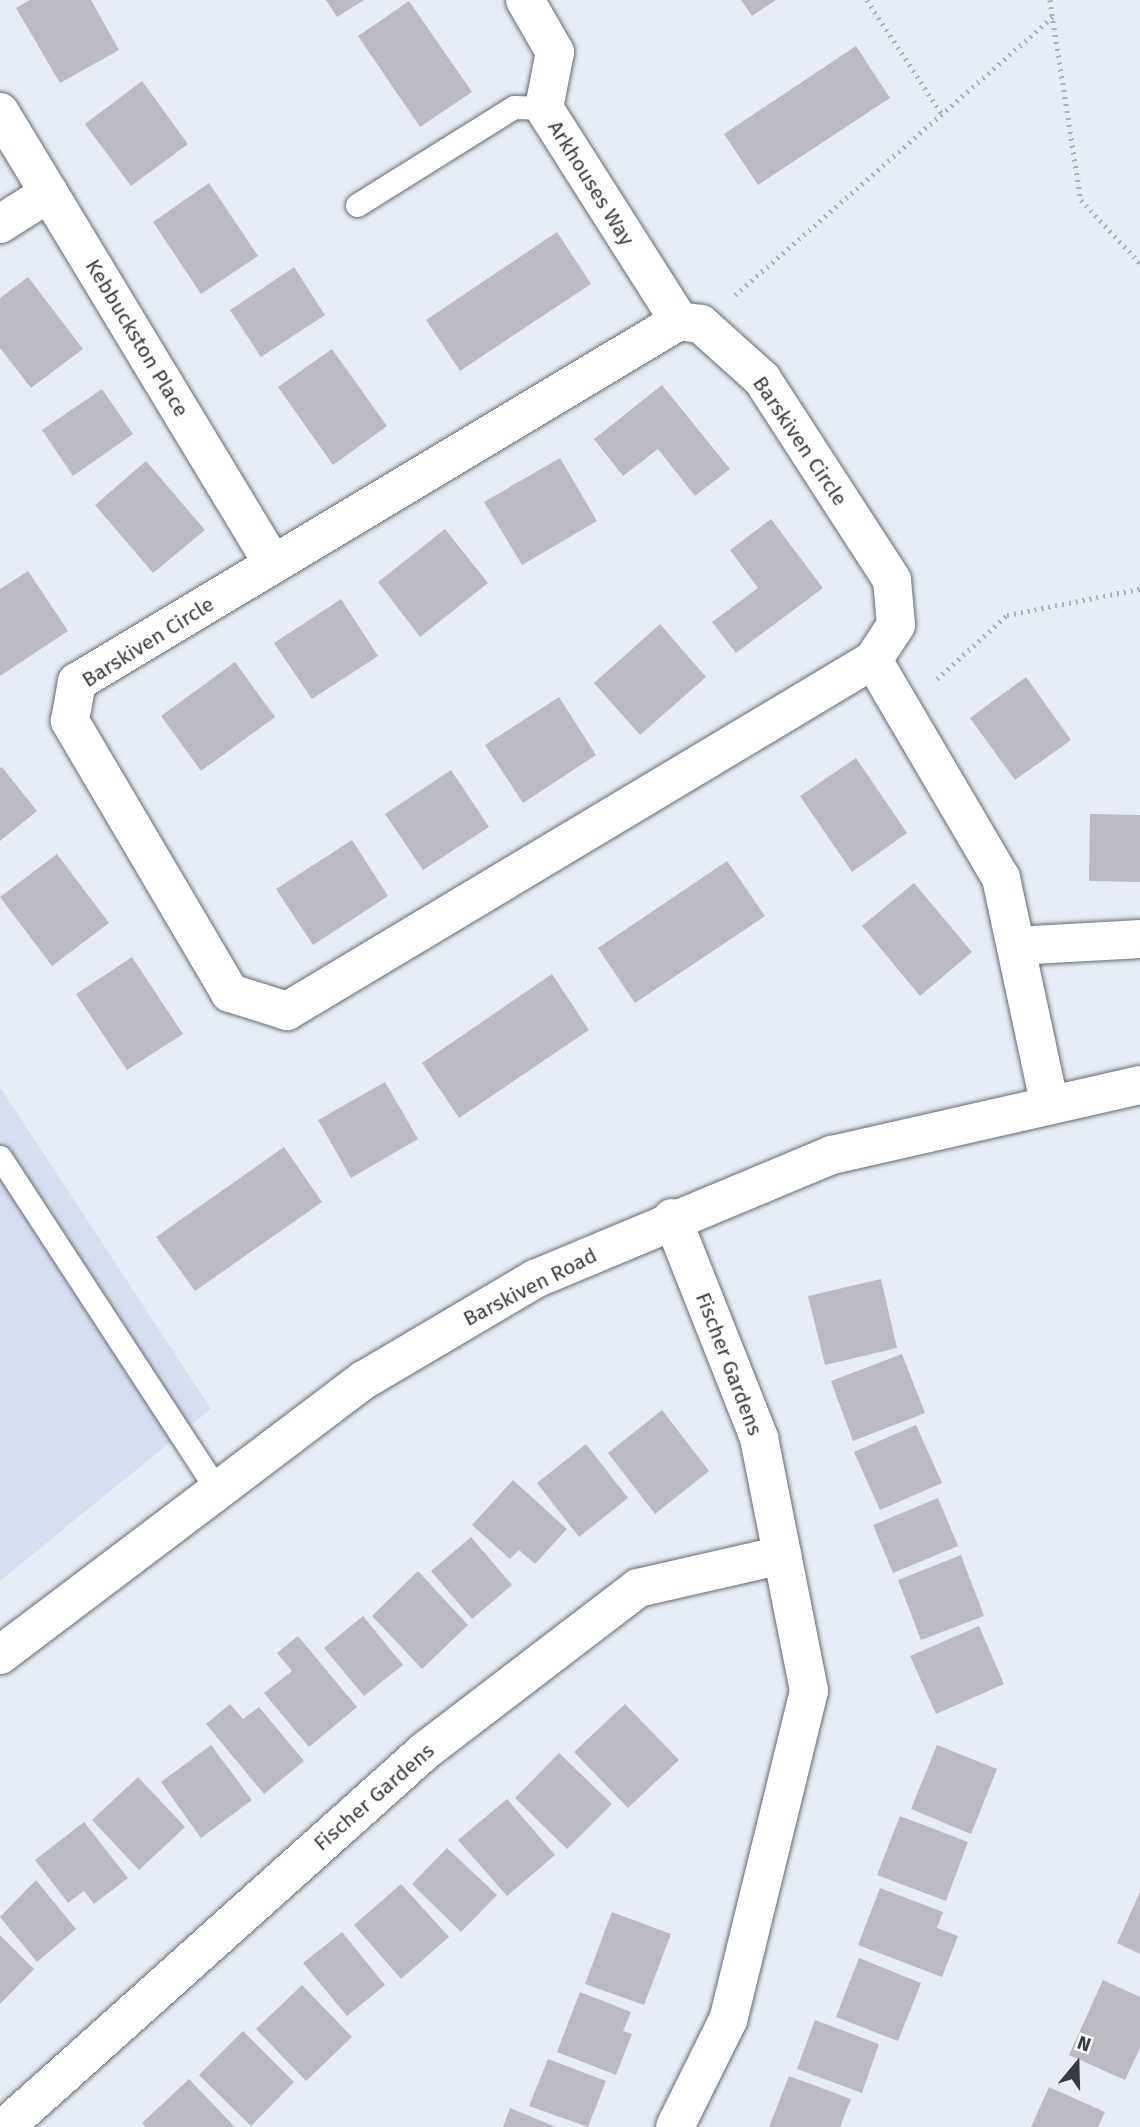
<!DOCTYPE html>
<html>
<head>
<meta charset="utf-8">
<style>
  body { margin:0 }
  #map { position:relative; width:1140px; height:2127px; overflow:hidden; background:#e6edf7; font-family:"Fira Sans",sans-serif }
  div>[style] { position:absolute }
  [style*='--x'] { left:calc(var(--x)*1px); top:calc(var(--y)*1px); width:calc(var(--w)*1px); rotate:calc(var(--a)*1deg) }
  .built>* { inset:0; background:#d5dff0 }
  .building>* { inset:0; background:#bcb9c4 }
  .path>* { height:4.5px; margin-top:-2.25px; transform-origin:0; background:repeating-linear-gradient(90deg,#abb1b9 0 2px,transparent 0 7px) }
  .roads { filter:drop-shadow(0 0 2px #646a73) drop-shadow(0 0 2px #646a73) }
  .service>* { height:23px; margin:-11.5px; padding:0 11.5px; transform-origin:11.5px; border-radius:11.5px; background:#fff }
  .minor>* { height:38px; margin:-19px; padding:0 19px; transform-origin:19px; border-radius:19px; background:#fff }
  .tertiary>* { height:38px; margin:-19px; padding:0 19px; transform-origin:19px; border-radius:19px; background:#fff }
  span { translate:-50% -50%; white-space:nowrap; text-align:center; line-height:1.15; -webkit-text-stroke:6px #fff; paint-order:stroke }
  .street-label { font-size:21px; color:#383b3f }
  .north { position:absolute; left:1042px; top:2029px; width:70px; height:70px; -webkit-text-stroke:5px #fff; paint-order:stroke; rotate:19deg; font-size:19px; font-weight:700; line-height:28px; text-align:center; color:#383b3f }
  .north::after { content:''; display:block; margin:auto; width:24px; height:32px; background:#383b3f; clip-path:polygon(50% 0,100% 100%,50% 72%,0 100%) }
</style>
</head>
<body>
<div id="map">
  <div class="built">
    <div style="clip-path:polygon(0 1087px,211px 1409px,0 1581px)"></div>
  </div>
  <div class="building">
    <div style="clip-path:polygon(30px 0,91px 0,119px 50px,60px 83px,16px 8px)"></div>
    <div style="clip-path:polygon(326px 0,364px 0,337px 17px)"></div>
    <div style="clip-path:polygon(741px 0,776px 0,752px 16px)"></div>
    <div style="clip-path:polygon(409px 1px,472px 92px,420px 127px,358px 36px)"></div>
    <div style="clip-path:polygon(856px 46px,890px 98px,758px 185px,724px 134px)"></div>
    <div style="clip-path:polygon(142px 81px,188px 144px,131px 186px,85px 124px)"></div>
    <div style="clip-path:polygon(209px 183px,258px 256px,201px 294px,153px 222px)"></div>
    <div style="clip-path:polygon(557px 232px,591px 284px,460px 371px,426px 320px)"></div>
    <div style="clip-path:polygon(294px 267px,325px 315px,261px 357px,230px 310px)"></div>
    <div style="clip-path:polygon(28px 277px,83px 349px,31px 388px,0 348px,0 298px)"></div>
    <div style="clip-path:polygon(332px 349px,387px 426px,333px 465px,278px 387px)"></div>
    <div style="clip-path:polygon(662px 385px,730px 469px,695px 496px,658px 449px,623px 476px,594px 439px)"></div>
    <div style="clip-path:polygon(102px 389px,133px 434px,73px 476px,42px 430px)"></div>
    <div style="clip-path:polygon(560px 458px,597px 521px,522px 565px,484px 502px)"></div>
    <div style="clip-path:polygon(146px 461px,205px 530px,153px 573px,95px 505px)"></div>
    <div style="clip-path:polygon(771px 519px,823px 588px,736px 653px,712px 622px,758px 588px,730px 550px)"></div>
    <div style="clip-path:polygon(445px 529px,488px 583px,420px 637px,378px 582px)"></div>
    <div style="clip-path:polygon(28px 571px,68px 631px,0 676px,0 589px)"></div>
    <div style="clip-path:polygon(341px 599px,378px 656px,312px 699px,274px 643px)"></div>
    <div style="clip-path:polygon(660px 624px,706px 677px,640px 735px,594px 683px)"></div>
    <div style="clip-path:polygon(235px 662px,275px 717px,201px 771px,161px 716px)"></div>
    <div style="clip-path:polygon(1026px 677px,1071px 740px,1015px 780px,970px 718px)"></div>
    <div style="clip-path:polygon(559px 697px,596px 755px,523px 803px,485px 745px)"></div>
    <div style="clip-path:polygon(856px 758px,907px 833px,852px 872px,800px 796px)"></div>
    <div style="clip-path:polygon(2px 767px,37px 811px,0 841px,0 768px)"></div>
    <div style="clip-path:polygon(451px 770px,489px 827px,423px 870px,385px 814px)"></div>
    <div style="clip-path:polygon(1090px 814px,1140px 815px,1140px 882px,1089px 881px)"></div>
    <div style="clip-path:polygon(352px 840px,388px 896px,313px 945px,276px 889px)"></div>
    <div style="clip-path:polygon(57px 854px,109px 923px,52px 966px,0 897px)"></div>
    <div style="clip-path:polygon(727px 861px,765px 916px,635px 1003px,598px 948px)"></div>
    <div style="clip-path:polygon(914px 883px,972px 952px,920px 996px,862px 926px)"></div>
    <div style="clip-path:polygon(132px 957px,183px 1034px,127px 1070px,76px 994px)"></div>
    <div style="clip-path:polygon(552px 974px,589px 1030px,459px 1118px,422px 1063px)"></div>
    <div style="clip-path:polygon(385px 1082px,418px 1139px,351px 1178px,318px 1120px)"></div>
    <div style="clip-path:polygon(284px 1147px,322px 1202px,195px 1291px,156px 1237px)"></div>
    <div style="clip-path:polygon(881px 1279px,897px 1348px,825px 1365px,808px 1296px)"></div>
    <div style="clip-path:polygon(902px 1354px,925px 1413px,853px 1441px,831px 1381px)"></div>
    <div style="clip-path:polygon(662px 1410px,709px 1471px,655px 1514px,608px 1453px)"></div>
    <div style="clip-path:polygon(916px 1425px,942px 1483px,880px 1510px,854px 1452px)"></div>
    <div style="clip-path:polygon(586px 1444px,628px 1498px,579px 1537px,537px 1483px)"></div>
    <div style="clip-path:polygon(513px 1480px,567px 1529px,535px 1564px,519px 1550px,510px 1559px,472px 1525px)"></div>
    <div style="clip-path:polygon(938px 1498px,958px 1546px,893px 1573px,873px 1525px)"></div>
    <div style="clip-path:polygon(471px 1537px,512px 1585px,472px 1619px,431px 1571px)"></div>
    <div style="clip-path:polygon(961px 1555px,984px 1616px,921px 1640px,898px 1580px)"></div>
    <div style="clip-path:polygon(418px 1571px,468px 1625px,422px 1669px,372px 1616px)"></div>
    <div style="clip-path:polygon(363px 1616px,403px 1665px,364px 1696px,324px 1648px)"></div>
    <div style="clip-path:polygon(979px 1626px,1004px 1684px,936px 1714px,910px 1656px)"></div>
    <div style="clip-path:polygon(298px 1636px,357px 1707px,309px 1747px,264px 1693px,292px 1671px,277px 1653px)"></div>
    <div style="clip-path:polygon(230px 1704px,243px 1719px,259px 1707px,304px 1761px,264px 1794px,206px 1724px)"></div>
    <div style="clip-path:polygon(625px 1704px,679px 1760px,628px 1808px,574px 1752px)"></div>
    <div style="clip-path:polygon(211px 1745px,252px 1800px,201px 1838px,161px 1782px)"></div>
    <div style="clip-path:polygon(937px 1745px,997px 1769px,971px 1834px,911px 1809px)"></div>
    <div style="clip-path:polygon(559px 1753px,612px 1804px,567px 1849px,515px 1798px)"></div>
    <div style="clip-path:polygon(138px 1777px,185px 1827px,139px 1870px,92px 1820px)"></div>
    <div style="clip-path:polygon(507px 1799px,555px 1855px,507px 1896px,458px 1840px)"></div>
    <div style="clip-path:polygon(900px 1816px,968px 1842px,946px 1901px,877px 1875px)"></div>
    <div style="clip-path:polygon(84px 1822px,128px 1878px,94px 1904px,84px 1891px,68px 1903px,35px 1860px)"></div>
    <div style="clip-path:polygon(447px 1848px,497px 1895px,461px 1932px,412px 1884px)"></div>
    <div style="clip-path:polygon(36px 1880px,76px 1929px,37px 1962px,0 1917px)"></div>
    <div style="clip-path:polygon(401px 1884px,449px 1937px,401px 1979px,354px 1925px)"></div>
    <div style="clip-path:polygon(880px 1888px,943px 1912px,937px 1928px,958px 1936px,942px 1977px,858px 1945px)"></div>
    <div style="clip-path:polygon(1140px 1892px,1140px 1954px,1117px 1943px)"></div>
    <div style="clip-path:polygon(612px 1912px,671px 1934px,644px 2005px,585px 1984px)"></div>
    <div style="clip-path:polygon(342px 1932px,385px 1985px,347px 2016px,303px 1963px)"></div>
    <div style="clip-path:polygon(0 1935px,34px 1969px,0 2004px)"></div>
    <div style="clip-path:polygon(859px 1958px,921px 1983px,898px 2041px,836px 2017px)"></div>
    <div style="clip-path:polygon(1103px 1980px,1140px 1997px,1140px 2048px,1125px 2080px,1069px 2055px)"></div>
    <div style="clip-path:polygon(302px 1985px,352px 2037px,306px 2081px,256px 2029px)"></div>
    <div style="clip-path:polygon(580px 1992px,631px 2012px,623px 2031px,632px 2034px,616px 2075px,557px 2052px)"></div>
    <div style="clip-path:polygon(815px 2020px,879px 2044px,862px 2093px,797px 2069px)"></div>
    <div style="clip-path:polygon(243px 2031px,294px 2082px,251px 2126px,199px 2075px)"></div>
    <div style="clip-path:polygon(548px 2059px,606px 2081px,588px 2127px,529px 2106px)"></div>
    <div style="clip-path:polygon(789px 2076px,851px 2099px,840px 2127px,769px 2127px)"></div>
    <div style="clip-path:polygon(189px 2079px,235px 2127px,146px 2127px,142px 2123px)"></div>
    <div style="clip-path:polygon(1049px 2087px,1105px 2112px,1098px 2127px,1031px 2127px)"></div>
    <div style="clip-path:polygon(510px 2108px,556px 2127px,503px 2127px)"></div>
  </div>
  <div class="path">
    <div style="--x:867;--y:0;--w:136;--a:56.7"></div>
    <div style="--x:1050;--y:0;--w:202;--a:81.2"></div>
    <div style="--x:1081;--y:200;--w:86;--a:46.9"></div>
    <div style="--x:735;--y:295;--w:422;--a:-41.2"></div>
    <div style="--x:937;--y:679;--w:95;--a:-42.4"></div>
    <div style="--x:1007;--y:615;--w:136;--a:-11.1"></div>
  </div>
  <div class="roads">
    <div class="service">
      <div style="--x:357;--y:205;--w:185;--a:-32"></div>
      <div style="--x:514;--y:107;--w:30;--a:2"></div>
      <div style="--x:0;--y:1157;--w:395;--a:56.9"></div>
    </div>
    <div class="minor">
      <div style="--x:525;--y:0;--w:60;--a:60"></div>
      <div style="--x:555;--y:52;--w:57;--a:101.1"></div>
      <div style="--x:544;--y:108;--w:252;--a:57.6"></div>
      <div style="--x:0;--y:112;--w:528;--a:58.87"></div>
      <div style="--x:0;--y:224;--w:58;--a:-32.3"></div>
      <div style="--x:679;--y:321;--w:22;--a:8"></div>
      <div style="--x:701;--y:324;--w:82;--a:42"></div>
      <div style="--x:762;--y:379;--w:239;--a:57.1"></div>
      <div style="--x:892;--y:580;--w:45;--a:84.9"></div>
      <div style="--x:896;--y:625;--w:42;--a:123.3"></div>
      <div style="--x:873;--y:660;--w:683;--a:149.08"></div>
      <div style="--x:287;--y:1011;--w:60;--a:-162.5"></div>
      <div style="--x:230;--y:993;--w:316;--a:-120.5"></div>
      <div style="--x:70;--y:721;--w:40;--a:-80"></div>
      <div style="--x:77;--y:682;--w:702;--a:-30.95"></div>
      <div style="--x:873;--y:660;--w:253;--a:59.6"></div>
      <div style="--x:1001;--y:878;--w:229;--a:77.9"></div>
      <div style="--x:1016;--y:946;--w:124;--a:-3.2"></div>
      <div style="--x:672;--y:1218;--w:237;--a:68.4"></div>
      <div style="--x:759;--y:1438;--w:258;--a:78.8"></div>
      <div style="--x:809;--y:1691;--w:339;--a:103.8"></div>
      <div style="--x:728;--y:2020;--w:119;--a:116.4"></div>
      <div style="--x:13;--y:2120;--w:554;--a:-41.86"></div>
      <div style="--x:426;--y:1750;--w:267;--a:-37.4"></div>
      <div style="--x:638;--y:1588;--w:148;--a:-12.9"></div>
    </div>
    <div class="tertiary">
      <div style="--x:0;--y:1655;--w:456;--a:-37.1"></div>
      <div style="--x:364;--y:1380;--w:199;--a:-30.6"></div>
      <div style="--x:535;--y:1279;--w:322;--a:-22.7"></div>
      <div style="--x:832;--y:1155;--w:316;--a:-12.8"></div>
    </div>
  </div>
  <div class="street-label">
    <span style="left:591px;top:183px;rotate:58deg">Arkhouses Way</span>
    <span style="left:137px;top:338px;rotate:59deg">Kebbuckston Place</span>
    <span style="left:800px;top:441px;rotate:56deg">Barskiven Circle</span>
    <span style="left:148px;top:642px;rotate:-32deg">Barskiven Circle</span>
    <span style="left:530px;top:1287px;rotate:-27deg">Barskiven Road</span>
    <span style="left:729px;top:1364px;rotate:69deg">Fischer Gardens</span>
    <span style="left:374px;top:1797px;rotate:-41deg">Fischer Gardens</span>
  </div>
  <div class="north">N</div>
</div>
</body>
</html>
